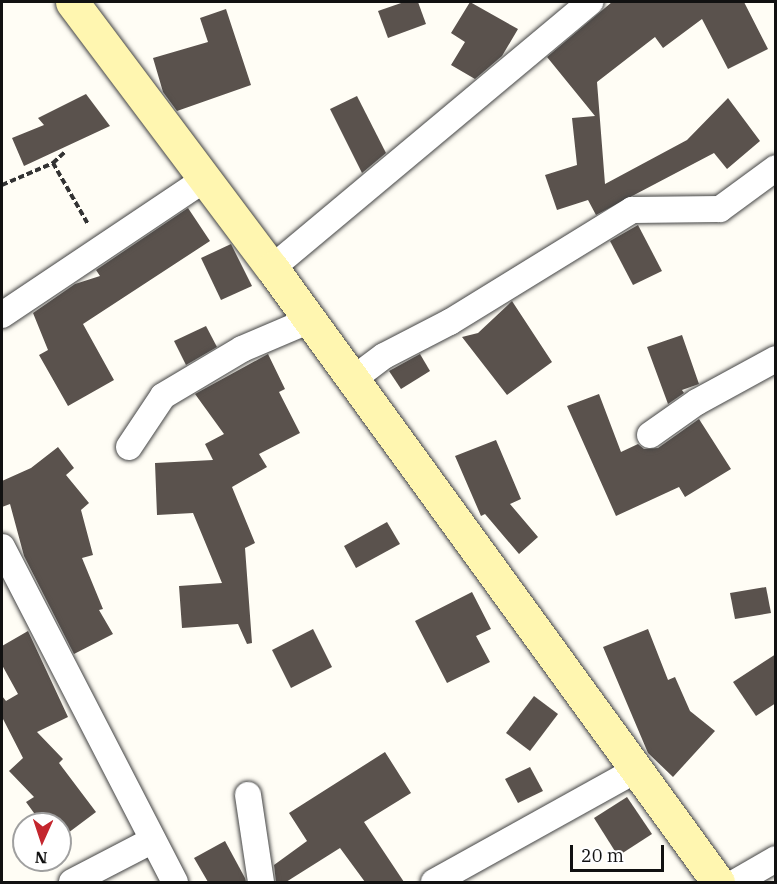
<!DOCTYPE html>
<html>
<head>
<meta charset="utf-8">
<style>
  body { margin:0 }
  #map { position:relative; width:777px; height:884px; overflow:hidden; background:#fffdf5; font-family:"IBM Plex Serif",serif }
  div>[style] { position:absolute }
  [style*='--x'] { left:calc(var(--x)*1px); top:calc(var(--y)*1px); width:calc(var(--w)*1px); rotate:calc(var(--a)*1deg) }
  .building>* { inset:0; background:#5a524d }
  .path>* { height:4px; margin-top:-2px; transform-origin:0; background:repeating-linear-gradient(90deg,#333 0 6px,transparent 0 9px) }
  .roads { filter:drop-shadow(0 0 2px #444) drop-shadow(0 0 2px #444) }
  .minor>* { height:26px; margin:-13px; padding:0 13px; transform-origin:13px; border-radius:13px; background:#fff }
  .secondary>* { height:33px; margin:-16.5px; padding:0 16.5px; transform-origin:16.5px; border-radius:16.5px; background:#fff6b0 }
  span { translate:-50% -50%; white-space:nowrap; text-align:center; line-height:1.15; -webkit-text-stroke:6px #fff; paint-order:stroke }
  .frame { position:absolute; inset:0; border:3px solid #111; pointer-events:none }
  .north { position:absolute; left:12px; top:812px; width:60px; height:60px; box-sizing:border-box; background:#fff; border:2px solid #a0a0a0; border-radius:50%; rotate:183deg; font-size:16px; font-weight:700; line-height:24px; text-align:center; color:#111 }
  .north::after { content:''; display:block; margin:auto; width:21px; height:27px; background:#c4262e; clip-path:polygon(50% 0,100% 100%,50% 72%,0 100%) }
  .scale { position:absolute; left:570px; top:845px; width:94px; height:27px; box-sizing:border-box; border:3px solid #111; border-top:0; padding-left:8px; font-size:18px; line-height:21px; white-space:nowrap; color:#111; -webkit-text-stroke:4px #fff; paint-order:stroke }
</style>
</head>
<body>
<div id="map">
  <div class="building">
    <div style="clip-path:polygon(404px 2px,418px 2px,426px 24px,388px 38px,378px 11px)"></div>
    <div style="clip-path:polygon(470px 2px,518px 29px,502px 56px,475px 79px,451px 65px,465px 42px,451px 33px)"></div>
    <div style="clip-path:polygon(612px 2px,744px 2px,768px 49px,728px 69px,702px 19px,663px 48px,655px 37px,597px 82px,605px 184px,687px 140px,728px 98px,760px 141px,727px 169px,714px 153px,596px 215px,588px 200px,557px 210px,545px 175px,577px 165px,572px 118px,595px 116px,547px 57px)"></div>
    <div style="clip-path:polygon(226px 9px,251px 85px,177px 111px,163px 92px,153px 58px,208px 42px,200px 18px)"></div>
    <div style="clip-path:polygon(86px 94px,110px 126px,24px 166px,12px 138px,44px 125px,38px 118px)"></div>
    <div style="clip-path:polygon(357px 96px,386px 153px,362px 173px,330px 109px)"></div>
    <div style="clip-path:polygon(188px 208px,210px 241px,83px 324px,114px 380px,68px 406px,39px 355px,48px 350px,33px 313px,75px 284px,100px 276px,96px 270px)"></div>
    <div style="clip-path:polygon(638px 225px,662px 271px,633px 285px,610px 241px)"></div>
    <div style="clip-path:polygon(231px 244px,252px 286px,221px 300px,201px 258px)"></div>
    <div style="clip-path:polygon(512px 301px,552px 362px,507px 395px,462px 337px,478px 333px)"></div>
    <div style="clip-path:polygon(206px 326px,217px 347px,186px 365px,174px 341px)"></div>
    <div style="clip-path:polygon(682px 335px,699px 384px,682px 390px,684px 393px,668px 404px,647px 347px)"></div>
    <div style="clip-path:polygon(268px 354px,285px 389px,279px 392px,300px 433px,259px 454px,267px 467px,232px 487px,255px 543px,245px 548px,252px 643px,247px 644px,238px 624px,182px 628px,179px 586px,222px 583px,193px 513px,157px 515px,155px 463px,213px 460px,205px 444px,224px 434px,195px 394px)"></div>
    <div style="clip-path:polygon(420px 354px,430px 371px,401px 389px,389px 371px)"></div>
    <div style="clip-path:polygon(599px 394px,621px 452px,638px 444px,644px 449px,658px 448px,699px 419px,731px 469px,685px 497px,679px 487px,616px 516px,567px 406px)"></div>
    <div style="clip-path:polygon(496px 440px,521px 499px,510px 504px,538px 537px,519px 554px,485px 514px,481px 516px,455px 456px)"></div>
    <div style="clip-path:polygon(58px 447px,74px 468px,66px 475px,89px 503px,81px 510px,93px 555px,82px 558px,103px 609px,99px 610px,113px 634px,74px 654px,24px 556px,10px 504px,2px 507px,2px 481px,31px 468px)"></div>
    <div style="clip-path:polygon(387px 522px,400px 544px,356px 568px,344px 546px)"></div>
    <div style="clip-path:polygon(766px 587px,771px 613px,735px 619px,730px 593px)"></div>
    <div style="clip-path:polygon(472px 592px,491px 629px,476px 636px,490px 662px,447px 683px,415px 621px)"></div>
    <div style="clip-path:polygon(313px 629px,332px 667px,291px 688px,272px 650px)"></div>
    <div style="clip-path:polygon(648px 629px,668px 680px,675px 677px,690px 711px,715px 731px,673px 777px,648px 753px,603px 647px)"></div>
    <div style="clip-path:polygon(28px 631px,68px 717px,37px 732px,63px 759px,59px 763px,96px 812px,60px 839px,60px 824px,42px 824px,26px 802px,34px 797px,9px 771px,23px 758px,2px 717px,2px 696px,6px 701px,18px 694px,2px 665px,2px 646px)"></div>
    <div style="clip-path:polygon(776px 654px,776px 703px,756px 716px,733px 682px)"></div>
    <div style="clip-path:polygon(534px 696px,558px 714px,530px 751px,506px 733px)"></div>
    <div style="clip-path:polygon(385px 752px,411px 793px,364px 822px,404px 882px,365px 882px,340px 848px,286px 882px,276px 882px,274px 865px,307px 841px,289px 813px)"></div>
    <div style="clip-path:polygon(530px 767px,543px 791px,518px 803px,505px 779px)"></div>
    <div style="clip-path:polygon(627px 797px,652px 834px,618px 856px,594px 818px)"></div>
    <div style="clip-path:polygon(225px 841px,245px 878px,246px 882px,208px 882px,194px 858px)"></div>
  </div>
  <div class="path">
    <div style="--x:53;--y:163;--w:70;--a:60.2"></div>
    <div style="--x:2;--y:185;--w:56;--a:-23.3"></div>
    <div style="--x:53;--y:163;--w:16;--a:-43"></div>
  </div>
  <div class="roads">
    <div class="minor">
      <div style="--x:272;--y:268;--w:415;--a:-39.9"></div>
      <div style="--x:2;--y:315;--w:243;--a:-33.8"></div>
      <div style="--x:352;--y:380;--w:40;--a:-37"></div>
      <div style="--x:384;--y:356;--w:74;--a:-27.3"></div>
      <div style="--x:450;--y:322;--w:214;--a:-31.6"></div>
      <div style="--x:632;--y:210;--w:88;--a:-0.7"></div>
      <div style="--x:720;--y:209;--w:69;--a:-36.2"></div>
      <div style="--x:650;--y:435;--w:57;--a:-35.1"></div>
      <div style="--x:697;--y:402;--w:90;--a:-28.6"></div>
      <div style="--x:129;--y:447;--w:61;--a:-56.3"></div>
      <div style="--x:163;--y:396;--w:92;--a:-30.7"></div>
      <div style="--x:242;--y:349;--w:74;--a:-23.1"></div>
      <div style="--x:2;--y:547;--w:377;--a:62.7"></div>
      <div style="--x:248;--y:795;--w:88;--a:81.5"></div>
      <div style="--x:72;--y:882;--w:91;--a:-27.4"></div>
      <div style="--x:434;--y:882;--w:229;--a:-29"></div>
      <div style="--x:736;--y:882;--w:46;--a:-29.9"></div>
    </div>
    <div class="secondary">
      <div style="--x:72;--y:2;--w:333;--a:53.1"></div>
      <div style="--x:272;--y:268;--w:759;--a:54.01"></div>
    </div>
  </div>
  <div class="frame"></div>
  <div class="north">N</div>
  <div class="scale">20 m</div>
</div>
</body>
</html>
